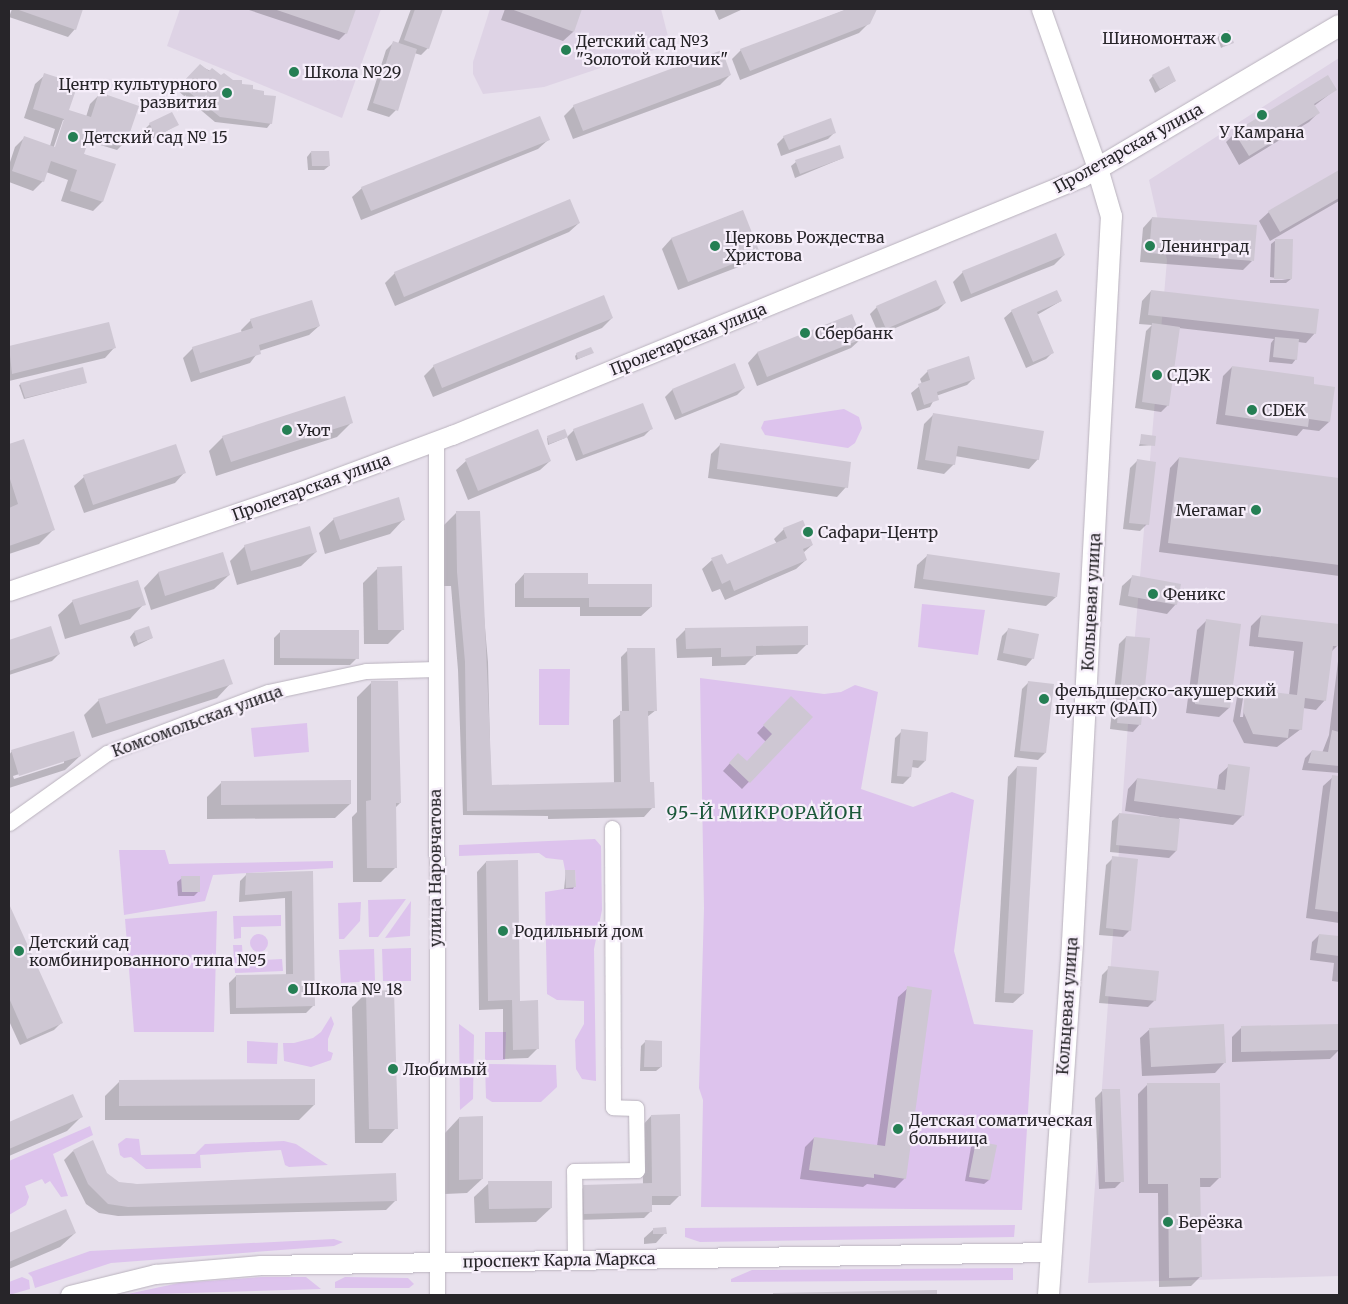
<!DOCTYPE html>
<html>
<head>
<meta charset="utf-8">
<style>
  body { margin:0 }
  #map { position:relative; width:1348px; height:1304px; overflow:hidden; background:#e8e1ed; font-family:Merriweather,serif }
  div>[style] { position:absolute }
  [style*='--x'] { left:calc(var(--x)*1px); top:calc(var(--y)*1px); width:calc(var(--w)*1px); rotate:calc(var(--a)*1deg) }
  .built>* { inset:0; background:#ded3e5 }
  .green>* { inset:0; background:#ddc3ed }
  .round { border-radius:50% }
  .shadow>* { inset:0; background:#0003 }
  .building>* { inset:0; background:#cec7d3 }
  .roads { filter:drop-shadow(0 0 1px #bab3be) drop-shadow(0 0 1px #bab3be) }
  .minor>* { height:15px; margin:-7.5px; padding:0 7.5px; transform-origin:7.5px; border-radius:7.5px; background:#fff }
  .tertiary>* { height:19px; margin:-9.5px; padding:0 9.5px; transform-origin:9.5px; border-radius:9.5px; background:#fff }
  .secondary>* { height:21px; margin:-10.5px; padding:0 10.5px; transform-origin:10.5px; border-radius:10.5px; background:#fff }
  .dots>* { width:14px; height:14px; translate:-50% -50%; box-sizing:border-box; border:2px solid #f6eefa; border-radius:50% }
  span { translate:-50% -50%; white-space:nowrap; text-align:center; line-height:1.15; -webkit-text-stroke:4.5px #f6eefa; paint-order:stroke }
  .poi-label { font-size:16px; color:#272529 }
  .right { translate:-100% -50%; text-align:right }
  .left { translate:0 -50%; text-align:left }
  .street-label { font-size:16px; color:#272529 }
  .neighbourhood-label { font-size:18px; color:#1b583a; letter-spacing:1px }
  .frame { position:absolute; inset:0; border:10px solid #272529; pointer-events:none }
</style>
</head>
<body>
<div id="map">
  <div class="built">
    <div style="clip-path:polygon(180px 9px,381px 9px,342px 118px,167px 46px)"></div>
    <div style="clip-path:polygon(490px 9px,661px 9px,669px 40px,666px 46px,544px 87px,483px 94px,473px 74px,473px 62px)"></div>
    <div style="clip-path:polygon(1339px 58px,1339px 1276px,1088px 1283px,1131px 682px,1167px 260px,1149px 180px)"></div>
  </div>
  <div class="green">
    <div style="clip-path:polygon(844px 409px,859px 417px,862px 428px,855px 443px,848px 448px,765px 435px,761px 428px,764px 421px)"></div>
    <div style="clip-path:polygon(922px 604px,985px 610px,978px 655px,918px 647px)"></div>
    <div style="clip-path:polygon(539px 669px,570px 669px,569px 725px,539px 725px)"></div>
    <div style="clip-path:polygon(700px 678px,824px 694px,841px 692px,855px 685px,878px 692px,861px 789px,913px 807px,952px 792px,974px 800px,954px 951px,974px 1024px,1033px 1030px,1022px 1210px,701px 1207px,703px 1100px,699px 1088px,704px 908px)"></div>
    <div style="clip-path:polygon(307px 723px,309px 752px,254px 757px,251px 728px)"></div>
    <div style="clip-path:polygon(595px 839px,601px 846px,602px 910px,594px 949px,596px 1081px,582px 1079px,576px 1069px,575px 1040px,584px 1024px,584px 1001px,557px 1000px,547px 994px,545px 892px,576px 887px,575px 870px,565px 870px,563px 860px,546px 858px,539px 853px,459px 856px,459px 845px)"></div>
    <div style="clip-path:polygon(119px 850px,165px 850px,169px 864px,333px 861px,333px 868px,213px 875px,205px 901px,124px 915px)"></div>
    <div style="clip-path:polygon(406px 899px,378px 937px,369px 937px,368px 900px)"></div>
    <div style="clip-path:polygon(411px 901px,410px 936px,385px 938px)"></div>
    <div style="clip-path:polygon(361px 902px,360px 921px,344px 939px,339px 939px,338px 903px)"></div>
    <div style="clip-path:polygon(217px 911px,214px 1032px,134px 1032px,125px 919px)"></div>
    <div style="clip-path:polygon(281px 915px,281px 926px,241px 927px,241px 938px,234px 939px,233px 916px)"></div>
    <div class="round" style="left:250px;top:934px;width:18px;height:18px"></div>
    <div style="clip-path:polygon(233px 945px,242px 945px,243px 961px,282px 959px,283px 971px,235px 973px)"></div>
    <div style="clip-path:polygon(411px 948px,411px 981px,383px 981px,382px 949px)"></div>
    <div style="clip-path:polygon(374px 949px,375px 981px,341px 983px,339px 950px)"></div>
    <div style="clip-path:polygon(331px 1016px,334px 1024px,328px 1039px,328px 1051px,333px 1053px,331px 1060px,311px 1067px,284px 1061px,283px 1043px,294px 1043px,313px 1038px,321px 1032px)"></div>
    <div style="clip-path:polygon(459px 1024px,474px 1035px,473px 1099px,460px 1110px)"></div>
    <div style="clip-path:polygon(485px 1032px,506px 1032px,505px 1060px,485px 1060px)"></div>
    <div style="clip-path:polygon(247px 1041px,278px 1043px,277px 1064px,247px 1063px)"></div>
    <div style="clip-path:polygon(485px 1064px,556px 1065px,557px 1087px,541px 1102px,492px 1102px,486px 1098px)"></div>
    <div style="clip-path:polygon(90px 1126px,93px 1135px,53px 1154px,68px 1196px,61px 1197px,50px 1181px,45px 1184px,42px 1179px,25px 1186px,29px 1197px,26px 1205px,9px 1215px,9px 1161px)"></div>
    <div style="clip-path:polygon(126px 1138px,139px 1139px,141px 1155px,195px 1154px,205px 1144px,284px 1141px,296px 1144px,328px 1165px,289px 1167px,285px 1165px,281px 1150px,200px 1155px,201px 1168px,146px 1169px,131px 1157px,124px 1158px,120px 1155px,118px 1144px)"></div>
    <div style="clip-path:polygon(1015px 1225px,1014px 1237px,700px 1242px,685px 1237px,685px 1228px)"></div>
    <div style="clip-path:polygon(334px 1239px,343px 1242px,334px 1246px,111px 1263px,35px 1288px,32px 1277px,28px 1273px,90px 1251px)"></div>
    <div style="clip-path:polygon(1013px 1268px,1013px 1280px,731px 1282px,731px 1279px,752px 1270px)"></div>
    <div style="clip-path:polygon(22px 1277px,29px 1280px,30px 1289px,9px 1295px,9px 1282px)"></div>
    <div style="clip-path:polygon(262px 1277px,306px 1277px,321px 1289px,123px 1295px,179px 1283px)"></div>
    <div style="clip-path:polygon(345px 1277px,408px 1278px,414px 1284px,409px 1288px,335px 1288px,335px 1282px)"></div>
  </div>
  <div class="shadow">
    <div style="clip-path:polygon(12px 9px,82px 9px,75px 29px,68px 37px,9px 17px)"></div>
    <div style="clip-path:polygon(246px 9px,355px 9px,346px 33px,339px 40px)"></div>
    <div style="clip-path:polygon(411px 9px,442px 9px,428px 48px,421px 55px,414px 53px,396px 110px,389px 117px,367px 110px,386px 50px,393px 43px,398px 44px)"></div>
    <div style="clip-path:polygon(505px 9px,581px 9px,573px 32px,563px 41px,501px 20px)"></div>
    <div style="clip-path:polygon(714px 9px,743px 9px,719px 20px)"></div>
    <div style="clip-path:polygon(848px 9px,876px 9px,869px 23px,859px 33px,740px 80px,732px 59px,741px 50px)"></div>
    <div style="clip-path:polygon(1229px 32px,1233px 42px,1221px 48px,1217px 37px)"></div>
    <div style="clip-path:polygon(200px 66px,251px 90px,271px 123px,267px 128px,215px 122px,177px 90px)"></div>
    <div style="clip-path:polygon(evenodd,45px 75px,68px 111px,86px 117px,90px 104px,100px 94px,126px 141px,117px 150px,87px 141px,83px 154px,114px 165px,102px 202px,93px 211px,61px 201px,68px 180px,46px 172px,43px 181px,33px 191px,9px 182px,9px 165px,15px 147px,24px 138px,50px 146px,55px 129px,24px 118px,35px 84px,45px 75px,63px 120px,65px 120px,54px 153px,52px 152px,63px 120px)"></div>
    <div style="clip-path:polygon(730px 75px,720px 85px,573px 139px,564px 116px,574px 106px)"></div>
    <div style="clip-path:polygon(1153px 76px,1175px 81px,1155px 93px,1149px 80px)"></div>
    <div style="clip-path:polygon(1335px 90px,1314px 106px,1318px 113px,1309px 122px,1239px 165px,1226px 142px,1235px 133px)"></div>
    <div style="clip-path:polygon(150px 124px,177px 125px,152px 139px,146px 128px)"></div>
    <div style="clip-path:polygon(835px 132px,828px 139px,781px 156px,777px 144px,784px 137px)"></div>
    <div style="clip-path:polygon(548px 140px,538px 149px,361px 220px,352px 197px,362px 188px)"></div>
    <div style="clip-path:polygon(311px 152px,329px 166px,324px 170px,308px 170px,307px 157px)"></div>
    <div style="clip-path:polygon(843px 158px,795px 178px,791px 166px,796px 162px)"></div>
    <div style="clip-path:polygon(1339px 171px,1339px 201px,1270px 241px,1259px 221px,1269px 212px)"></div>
    <div style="clip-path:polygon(742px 211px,758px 253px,749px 263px,678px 290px,662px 249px,671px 239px)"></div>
    <div style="clip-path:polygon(1152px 218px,1252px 261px,1243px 270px,1140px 262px,1143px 228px)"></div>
    <div style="clip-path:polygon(579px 223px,569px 232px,395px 306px,385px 283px,395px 273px)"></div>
    <div style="clip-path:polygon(1276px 240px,1291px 279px,1286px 283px,1270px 283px,1270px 280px,1288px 280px,1270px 277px,1271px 244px)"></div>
    <div style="clip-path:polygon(1064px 255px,1054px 265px,961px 302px,953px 282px,963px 272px)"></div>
    <div style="clip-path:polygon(1151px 291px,1315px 333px,1306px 343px,1298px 342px,1296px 359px,1292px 364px,1269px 362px,1271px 343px,1274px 339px,1179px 328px,1168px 405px,1161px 412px,1135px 408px,1146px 331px,1152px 325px,1139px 324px,1142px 301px)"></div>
    <div style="clip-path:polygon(1057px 292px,1061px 301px,1037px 315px,1053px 352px,1046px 359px,1026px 368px,1004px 318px,1012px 311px)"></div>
    <div style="clip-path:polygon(945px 303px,938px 310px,879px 335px,870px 314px,877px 307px)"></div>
    <div style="clip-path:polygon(852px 316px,861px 339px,851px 348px,757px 386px,748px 363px,757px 353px)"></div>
    <div style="clip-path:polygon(612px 318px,602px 328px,433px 397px,424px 376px,434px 366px)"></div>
    <div style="clip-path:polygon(251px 320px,319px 326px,309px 335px,259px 351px,250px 363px,191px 382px,183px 358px,193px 348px,242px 333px,241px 330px)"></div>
    <div style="clip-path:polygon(108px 323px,114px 348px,105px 358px,9px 381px,9px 348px)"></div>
    <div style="clip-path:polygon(592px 353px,576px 360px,575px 356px,577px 354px)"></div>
    <div style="clip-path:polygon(735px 365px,744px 388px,737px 395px,675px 420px,665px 397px,672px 390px)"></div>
    <div style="clip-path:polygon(1232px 367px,1312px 385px,1329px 422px,1319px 431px,1303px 429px,1297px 436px,1216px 424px,1223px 376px)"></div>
    <div style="clip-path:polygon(928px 371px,974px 378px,967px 385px,936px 396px,930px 407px,917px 411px,911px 393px,922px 384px,920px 379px)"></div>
    <div style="clip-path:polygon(85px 383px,24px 399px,19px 385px,21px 384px)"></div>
    <div style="clip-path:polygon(934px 414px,1038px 459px,1029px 469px,955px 456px,954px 464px,944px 474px,917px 469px,924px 424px)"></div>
    <div style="clip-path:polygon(352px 422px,337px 437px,216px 476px,209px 451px,223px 437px)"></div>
    <div style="clip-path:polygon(651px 429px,644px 436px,576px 461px,567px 437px,574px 430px)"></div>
    <div style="clip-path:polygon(564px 431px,565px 438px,548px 445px,547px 438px)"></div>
    <div style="clip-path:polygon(1142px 436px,1154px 445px,1139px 446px)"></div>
    <div style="clip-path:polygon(23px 440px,53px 530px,39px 544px,9px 554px,9px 445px)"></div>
    <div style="clip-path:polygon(721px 444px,846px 487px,837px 497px,708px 478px,711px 454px)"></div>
    <div style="clip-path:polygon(1179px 458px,1339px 479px,1339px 576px,1159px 552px,1170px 468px)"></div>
    <div style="clip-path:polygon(466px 461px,550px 461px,540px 470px,468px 500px,456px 470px)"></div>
    <div style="clip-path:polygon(1137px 461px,1147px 524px,1140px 531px,1123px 529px,1130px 468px)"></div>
    <div style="clip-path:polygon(184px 473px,175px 483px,84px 513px,74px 486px,84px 477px)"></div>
    <div style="clip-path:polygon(456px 513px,480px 571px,488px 662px,491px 788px,614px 784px,613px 720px,622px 713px,621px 657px,628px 650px,656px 710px,647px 717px,648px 781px,653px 807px,644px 817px,548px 819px,548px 816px,463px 815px,458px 670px,451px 586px,443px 586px,442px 527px)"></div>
    <div style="clip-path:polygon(334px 519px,404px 519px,390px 534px,325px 554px,319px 533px)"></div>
    <div style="clip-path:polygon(784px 529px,812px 545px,803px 553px,806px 560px,796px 569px,725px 600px,720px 589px,712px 592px,702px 569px,712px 560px,722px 555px,726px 566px,777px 544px,774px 539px)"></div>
    <div style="clip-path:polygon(245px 546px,316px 552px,301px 566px,237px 585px,230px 561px)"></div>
    <div style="clip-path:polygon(222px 553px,229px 575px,214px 589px,151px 610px,144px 588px,158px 573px)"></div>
    <div style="clip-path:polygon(927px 556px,1056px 597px,1046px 606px,914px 588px,917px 565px)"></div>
    <div style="clip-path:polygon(378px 568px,402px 630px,388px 644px,364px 644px,363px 583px)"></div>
    <div style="clip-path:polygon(524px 574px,587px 585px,651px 607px,641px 616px,580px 616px,580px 607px,515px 607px,515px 584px)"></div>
    <div style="clip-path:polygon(1132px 577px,1176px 604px,1167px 614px,1119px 605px,1122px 586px)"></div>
    <div style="clip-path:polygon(73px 601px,144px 604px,130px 619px,65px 639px,58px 615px)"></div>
    <div style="clip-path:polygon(evenodd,1261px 616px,1339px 625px,1337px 646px,1331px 652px,1325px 700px,1316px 710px,1303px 708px,1301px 729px,1277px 747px,1244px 743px,1233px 721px,1237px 697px,1246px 687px,1253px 691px,1289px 695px,1294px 651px,1249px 646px,1251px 626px,1261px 616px,1244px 692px,1245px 699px,1243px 717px,1240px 717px,1244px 692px)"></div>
    <div style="clip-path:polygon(1207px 620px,1229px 708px,1219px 717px,1186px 713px,1197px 630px)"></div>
    <div style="clip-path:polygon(50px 628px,59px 654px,52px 661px,9px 675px,9px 641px)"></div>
    <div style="clip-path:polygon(686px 629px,807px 644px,797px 654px,755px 655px,745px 665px,712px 666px,712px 657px,677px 658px,676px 639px)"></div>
    <div style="clip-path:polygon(1009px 629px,1033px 658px,1026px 666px,997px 660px,1002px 636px)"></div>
    <div style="clip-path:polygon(281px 631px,357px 658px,350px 665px,274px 665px,274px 638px)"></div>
    <div style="clip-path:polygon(134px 632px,152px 638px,134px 647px,130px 637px)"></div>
    <div style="clip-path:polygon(1126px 637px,1140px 724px,1133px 732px,1110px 729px,1119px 644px)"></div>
    <div style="clip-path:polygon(1339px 653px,1339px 773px,1302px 770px,1305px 758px,1312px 751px,1322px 753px,1329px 735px)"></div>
    <div style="clip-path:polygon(372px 682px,400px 803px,395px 808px,396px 867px,381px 882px,353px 882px,352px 817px,357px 812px,357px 697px)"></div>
    <div style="clip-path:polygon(1029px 682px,1045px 753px,1038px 760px,1014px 757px,1022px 689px)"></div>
    <div style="clip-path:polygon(231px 683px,217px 698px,92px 738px,84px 715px,99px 700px)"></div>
    <div style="clip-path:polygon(791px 697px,811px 717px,742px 789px,723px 771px,738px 754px,747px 762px,766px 742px,757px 733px)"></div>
    <div style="clip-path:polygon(902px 731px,925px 761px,918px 768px,911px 767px,910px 777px,903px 784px,891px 783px,895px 738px)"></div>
    <div style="clip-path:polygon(evenodd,12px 751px,80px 756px,65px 770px,9px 788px,9px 755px,12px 751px,64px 760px,64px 763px,14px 779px,13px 776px,64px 760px)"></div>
    <div style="clip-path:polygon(1229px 766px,1243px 815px,1233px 825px,1179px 818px,1176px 851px,1169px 858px,1110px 852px,1112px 821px,1119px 814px,1172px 819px,1125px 811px,1128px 789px,1137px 779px,1217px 790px,1219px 775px)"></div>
    <div style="clip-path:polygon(1017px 767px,1023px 994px,1013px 1003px,995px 1002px,1008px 777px)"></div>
    <div style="clip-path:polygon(1333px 777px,1339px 777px,1339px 923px,1306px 918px,1323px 786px)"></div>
    <div style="clip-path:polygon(222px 782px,350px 804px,335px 818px,207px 819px,207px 797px)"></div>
    <div style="clip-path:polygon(1113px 858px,1130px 930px,1123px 937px,1099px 935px,1106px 865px)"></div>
    <div style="clip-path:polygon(486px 862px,519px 1002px,538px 1048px,528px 1058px,503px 1059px,503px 1009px,479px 1010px,477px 872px)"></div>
    <div style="clip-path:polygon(566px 871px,574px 887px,573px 889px,564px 889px)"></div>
    <div style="clip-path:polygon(311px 872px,313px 1006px,306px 1013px,230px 1014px,229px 983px,236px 976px,286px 975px,285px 898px,239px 902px,240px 881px,247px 874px)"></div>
    <div style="clip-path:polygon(182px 878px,199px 891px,194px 896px,178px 896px,177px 882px)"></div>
    <div style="clip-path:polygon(9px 907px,61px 1023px,54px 1030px,20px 1045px,9px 1021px)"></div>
    <div style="clip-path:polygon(1319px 935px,1339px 938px,1339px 982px,1332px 981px,1334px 963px,1310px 960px,1312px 942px)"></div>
    <div style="clip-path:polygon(1109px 968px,1155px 1000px,1148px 1007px,1099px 1003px,1102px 975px)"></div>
    <div style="clip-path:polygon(908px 988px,905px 1178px,895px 1188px,867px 1184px,863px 1187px,800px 1179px,805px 1147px,814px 1138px,877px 1146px,898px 997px)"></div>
    <div style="clip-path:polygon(367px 992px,396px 1128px,382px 1143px,355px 1143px,352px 1007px)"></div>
    <div style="clip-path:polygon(1339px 1025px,1339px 1050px,1330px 1059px,1232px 1062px,1232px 1037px,1241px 1028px)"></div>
    <div style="clip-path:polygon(1150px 1029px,1224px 1063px,1215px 1073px,1142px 1076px,1140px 1038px)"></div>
    <div style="clip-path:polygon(645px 1042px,661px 1067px,656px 1071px,640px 1071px,641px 1046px)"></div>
    <div style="clip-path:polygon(120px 1081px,314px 1105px,299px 1120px,105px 1120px,105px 1096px)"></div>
    <div style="clip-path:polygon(1147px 1085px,1220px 1177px,1210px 1187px,1199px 1187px,1200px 1277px,1191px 1286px,1159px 1287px,1158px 1193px,1139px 1193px,1138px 1094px)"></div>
    <div style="clip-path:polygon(1102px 1091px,1122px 1181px,1115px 1188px,1099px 1189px,1095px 1098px)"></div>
    <div style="clip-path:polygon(72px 1096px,81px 1117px,67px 1131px,9px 1156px,9px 1123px)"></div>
    <div style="clip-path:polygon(651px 1116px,680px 1195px,670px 1205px,651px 1205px,651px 1211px,644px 1218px,577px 1220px,577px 1194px,584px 1187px,643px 1185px,642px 1126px)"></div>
    <div style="clip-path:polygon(459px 1118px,482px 1179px,467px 1193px,445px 1194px,445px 1133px)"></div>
    <div style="clip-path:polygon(976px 1143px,989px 1180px,984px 1184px,965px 1181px,971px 1147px)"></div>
    <div style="clip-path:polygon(73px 1151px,119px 1183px,396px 1200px,386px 1210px,118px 1216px,99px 1213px,86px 1204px,64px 1160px)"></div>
    <div style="clip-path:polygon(489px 1183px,551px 1208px,536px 1222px,475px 1223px,474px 1197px)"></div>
    <div style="clip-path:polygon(65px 1211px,75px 1233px,60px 1247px,9px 1269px,9px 1235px)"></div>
    <div style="clip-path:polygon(654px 1229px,665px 1233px,656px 1243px,644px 1244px,644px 1238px)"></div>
    <div style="clip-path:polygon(936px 1292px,936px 1295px,773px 1295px,773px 1294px)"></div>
  </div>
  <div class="building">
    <div style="clip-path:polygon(16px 9px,83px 9px,76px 30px)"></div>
    <div style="clip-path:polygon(274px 9px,356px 9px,347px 34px)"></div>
    <div style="clip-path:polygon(415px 9px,443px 9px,429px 49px,404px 40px)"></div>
    <div style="clip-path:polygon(511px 9px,582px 9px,574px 32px)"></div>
    <div style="clip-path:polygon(847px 9px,877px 9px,870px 24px,750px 71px,740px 49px)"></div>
    <div style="clip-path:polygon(1229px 30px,1234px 43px,1223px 47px,1219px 34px)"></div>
    <div style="clip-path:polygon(393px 41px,417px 49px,398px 111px,373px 103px)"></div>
    <div style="clip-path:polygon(722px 50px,731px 75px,583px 131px,573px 105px)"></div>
    <div style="clip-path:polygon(200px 64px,209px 71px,212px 68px,221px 75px,224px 73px,233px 80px,242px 80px,242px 84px,253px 85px,253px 89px,264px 91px,264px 95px,276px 96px,272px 124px,220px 117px,180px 85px)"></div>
    <div style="clip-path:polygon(1169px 66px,1176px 81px,1160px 89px,1152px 75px)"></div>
    <div style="clip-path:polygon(44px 73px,78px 84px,69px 110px,91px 117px,99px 92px,139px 106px,127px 141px,92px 130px,84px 154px,116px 164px,103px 202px,70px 191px,77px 170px,51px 161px,44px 182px,12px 171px,24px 136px,55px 147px,64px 119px,33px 109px)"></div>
    <div style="clip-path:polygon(1328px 75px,1337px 90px,1314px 104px,1320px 113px,1249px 156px,1234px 132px)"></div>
    <div style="clip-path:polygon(172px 112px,179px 125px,156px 136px,149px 123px)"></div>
    <div style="clip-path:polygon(540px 116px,550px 140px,371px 211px,361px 187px)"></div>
    <div style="clip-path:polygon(831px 118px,836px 133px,789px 150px,783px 136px)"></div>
    <div style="clip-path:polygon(840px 145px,844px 158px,800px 174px,795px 160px)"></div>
    <div style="clip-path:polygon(311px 151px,329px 151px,330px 166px,312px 166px)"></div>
    <div style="clip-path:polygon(1339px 170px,1339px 198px,1280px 232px,1268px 211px)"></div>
    <div style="clip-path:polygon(570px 199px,580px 223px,404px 297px,394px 272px)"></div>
    <div style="clip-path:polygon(743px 210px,760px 253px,688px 282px,671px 238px)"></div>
    <div style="clip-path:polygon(1152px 217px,1257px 225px,1254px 261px,1149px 253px)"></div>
    <div style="clip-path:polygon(1056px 233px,1065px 255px,971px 294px,962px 271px)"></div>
    <div style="clip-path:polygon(1275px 239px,1293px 239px,1292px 279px,1274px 279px)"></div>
    <div style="clip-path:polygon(936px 280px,946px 303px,886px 329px,876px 306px)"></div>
    <div style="clip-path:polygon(1057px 290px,1062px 301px,1037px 312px,1054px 353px,1033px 362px,1011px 310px)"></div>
    <div style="clip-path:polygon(1151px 290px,1319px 309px,1316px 334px,1148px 315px)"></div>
    <div style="clip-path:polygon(604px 295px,613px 318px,442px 388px,433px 365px)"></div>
    <div style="clip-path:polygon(312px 300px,320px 326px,259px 345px,261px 354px,200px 373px,192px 347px,253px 328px,250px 319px)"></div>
    <div style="clip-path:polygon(852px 314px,862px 339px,767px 377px,757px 352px)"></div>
    <div style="clip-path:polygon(109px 322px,116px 348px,12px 374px,9px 346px)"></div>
    <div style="clip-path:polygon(1152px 323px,1180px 327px,1169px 406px,1142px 402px)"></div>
    <div style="clip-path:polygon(1275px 337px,1299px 339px,1297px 360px,1273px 357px)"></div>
    <div style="clip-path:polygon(591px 347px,594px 353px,578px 359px,576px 353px)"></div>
    <div style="clip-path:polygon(969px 356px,975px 379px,937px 392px,939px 400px,924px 405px,918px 384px,930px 380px,927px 370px)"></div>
    <div style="clip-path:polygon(735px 363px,745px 388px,682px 414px,672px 389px)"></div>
    <div style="clip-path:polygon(1232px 366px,1314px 377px,1314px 384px,1335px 387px,1330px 422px,1309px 419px,1308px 427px,1225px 415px)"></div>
    <div style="clip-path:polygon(83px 367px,87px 383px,25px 398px,20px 383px)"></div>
    <div style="clip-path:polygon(345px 396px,353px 423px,231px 462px,222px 436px)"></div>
    <div style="clip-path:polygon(643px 403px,653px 429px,583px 455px,573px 429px)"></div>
    <div style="clip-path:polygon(933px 413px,1044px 431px,1039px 460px,958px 446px,955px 465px,925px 460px)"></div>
    <div style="clip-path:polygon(538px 429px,551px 461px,478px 491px,465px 459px)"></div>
    <div style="clip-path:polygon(565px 429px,568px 437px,549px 444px,547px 436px)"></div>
    <div style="clip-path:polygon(1141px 434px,1156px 436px,1155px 446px,1140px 444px)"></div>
    <div style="clip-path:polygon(24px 439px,55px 530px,9px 546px,9px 508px,18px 504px,9px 476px,9px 444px)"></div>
    <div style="clip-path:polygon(720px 443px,851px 462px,848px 488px,717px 469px)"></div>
    <div style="clip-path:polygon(176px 444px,186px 473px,93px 505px,83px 475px)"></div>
    <div style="clip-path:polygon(1179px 457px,1339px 478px,1339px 565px,1168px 543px)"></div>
    <div style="clip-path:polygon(1137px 459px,1156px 462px,1149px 525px,1129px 523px)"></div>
    <div style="clip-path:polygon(399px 497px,405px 520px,340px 540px,333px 518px)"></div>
    <div style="clip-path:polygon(456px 511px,480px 511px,492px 785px,621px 782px,620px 711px,629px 711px,627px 648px,655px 648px,657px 711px,648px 711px,650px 782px,654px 782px,655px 808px,467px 811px,465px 662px,457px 572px)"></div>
    <div style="clip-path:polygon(803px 520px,813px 545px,803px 549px,807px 560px,734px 591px,730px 580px,722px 584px,711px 558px,722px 554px,727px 564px,787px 538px,783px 528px)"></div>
    <div style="clip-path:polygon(310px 526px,317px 552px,251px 571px,244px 545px)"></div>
    <div style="clip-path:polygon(223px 552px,230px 575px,165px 596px,158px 572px)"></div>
    <div style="clip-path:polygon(927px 554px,1060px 573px,1057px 597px,923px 579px)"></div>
    <div style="clip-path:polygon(402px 566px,404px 630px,378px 630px,377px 567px)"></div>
    <div style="clip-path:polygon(524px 573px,588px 573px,588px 584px,652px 584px,652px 607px,589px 607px,589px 598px,524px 598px)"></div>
    <div style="clip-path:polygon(1132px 575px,1181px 584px,1177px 605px,1128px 596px)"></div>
    <div style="clip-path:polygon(138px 580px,146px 605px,80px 625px,72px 600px)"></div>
    <div style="clip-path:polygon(1261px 615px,1339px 624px,1338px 646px,1333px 646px,1326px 701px,1305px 698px,1302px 730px,1289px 729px,1288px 738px,1253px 734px,1243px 711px,1246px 686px,1255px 687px,1255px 690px,1297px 695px,1303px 642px,1258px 637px)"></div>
    <div style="clip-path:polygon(1206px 619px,1241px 624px,1230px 708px,1195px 704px)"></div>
    <div style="clip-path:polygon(51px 626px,60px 654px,9px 671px,9px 640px)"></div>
    <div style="clip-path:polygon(149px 626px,153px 638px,138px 643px,134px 631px)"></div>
    <div style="clip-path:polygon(808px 626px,808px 645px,756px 646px,756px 656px,721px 657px,721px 648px,686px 649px,685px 628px)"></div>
    <div style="clip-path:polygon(1008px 628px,1039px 634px,1034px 659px,1003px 653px)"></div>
    <div style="clip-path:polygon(280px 630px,359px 630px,359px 659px,280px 658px)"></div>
    <div style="clip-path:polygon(1126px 636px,1150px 638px,1141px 725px,1117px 723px)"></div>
    <div style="clip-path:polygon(224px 659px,233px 684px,106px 724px,98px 699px)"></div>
    <div style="clip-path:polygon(371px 681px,398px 681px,401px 803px,396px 803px,397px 868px,367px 868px,366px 801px,371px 800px)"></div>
    <div style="clip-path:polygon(1028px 681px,1054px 684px,1046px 753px,1020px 751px)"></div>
    <div style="clip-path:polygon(791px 696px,813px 717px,750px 783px,729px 763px,738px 753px,747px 761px,772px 734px,763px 725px)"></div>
    <div style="clip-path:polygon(901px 729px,928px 732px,926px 761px,913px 760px,911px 777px,897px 776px)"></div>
    <div style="clip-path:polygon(1332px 730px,1339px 732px,1339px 766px,1308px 763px,1312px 750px,1328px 752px)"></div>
    <div style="clip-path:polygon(74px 731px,81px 756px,19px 776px,11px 750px)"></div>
    <div style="clip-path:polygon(1228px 764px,1250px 767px,1244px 816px,1134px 801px,1137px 778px,1225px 790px)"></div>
    <div style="clip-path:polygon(1017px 766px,1037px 767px,1024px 994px,1004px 993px)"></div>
    <div style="clip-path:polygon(1332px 775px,1339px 776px,1339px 912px,1315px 909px)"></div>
    <div style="clip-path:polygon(351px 780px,351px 804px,221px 805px,221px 781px)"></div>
    <div style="clip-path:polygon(1119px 813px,1180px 819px,1177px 851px,1116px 845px)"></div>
    <div style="clip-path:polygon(1112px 856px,1138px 859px,1131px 931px,1106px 928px)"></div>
    <div style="clip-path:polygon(518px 860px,520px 1001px,538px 1000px,539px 1049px,513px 1050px,512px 1000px,488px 1001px,486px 861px)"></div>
    <div style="clip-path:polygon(565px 870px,575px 870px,576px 887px,566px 888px)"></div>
    <div style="clip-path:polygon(313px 871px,315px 1006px,236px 1008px,236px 975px,293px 974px,292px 891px,245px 895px,246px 873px)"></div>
    <div style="clip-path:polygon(181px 876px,200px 876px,200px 892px,182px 892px)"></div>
    <div style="clip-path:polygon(9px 904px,63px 1023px,27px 1039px,9px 998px)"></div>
    <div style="clip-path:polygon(1319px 934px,1339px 936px,1339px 956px,1316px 953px)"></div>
    <div style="clip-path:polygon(1108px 966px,1159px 971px,1156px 1001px,1105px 996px)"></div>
    <div style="clip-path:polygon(907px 986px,932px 990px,906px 1179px,874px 1174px,874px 1178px,809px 1170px,814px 1137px,885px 1146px)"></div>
    <div style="clip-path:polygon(394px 990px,398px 1129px,369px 1129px,366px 991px)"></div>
    <div style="clip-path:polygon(1224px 1024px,1226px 1063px,1151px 1067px,1149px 1028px)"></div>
    <div style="clip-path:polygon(1339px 1024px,1339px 1050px,1241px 1052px,1241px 1026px)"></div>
    <div style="clip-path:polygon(645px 1040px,662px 1041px,662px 1067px,644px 1067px)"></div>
    <div style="clip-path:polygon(315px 1079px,315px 1105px,119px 1106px,119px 1080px)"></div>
    <div style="clip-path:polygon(1147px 1083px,1220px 1083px,1221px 1178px,1200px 1178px,1202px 1277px,1169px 1278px,1168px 1184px,1148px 1184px)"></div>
    <div style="clip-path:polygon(1102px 1089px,1120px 1089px,1124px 1182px,1105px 1182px)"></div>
    <div style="clip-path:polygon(73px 1094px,83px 1117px,9px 1149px,9px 1122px)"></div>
    <div style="clip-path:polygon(680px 1114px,681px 1196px,652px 1196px,652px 1212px,584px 1214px,583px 1185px,652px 1183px,651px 1115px)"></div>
    <div style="clip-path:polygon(483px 1116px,483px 1179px,459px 1180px,459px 1117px)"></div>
    <div style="clip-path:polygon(93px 1140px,107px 1173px,119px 1182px,137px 1184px,396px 1173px,397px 1201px,128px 1207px,108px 1204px,88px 1184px,73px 1150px)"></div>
    <div style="clip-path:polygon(976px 1141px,997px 1145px,990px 1180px,969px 1177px)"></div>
    <div style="clip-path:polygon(488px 1181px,552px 1181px,552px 1208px,489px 1209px)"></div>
    <div style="clip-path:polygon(66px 1209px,76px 1233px,9px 1262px,9px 1233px)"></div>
    <div style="clip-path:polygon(666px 1227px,667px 1234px,653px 1234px,653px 1228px)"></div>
    <div style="clip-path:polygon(937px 1290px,937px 1295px,773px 1295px,773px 1293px)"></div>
  </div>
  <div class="roads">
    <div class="minor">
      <div style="--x:436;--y:441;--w:854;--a:89.93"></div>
      <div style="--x:9;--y:823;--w:120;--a:-35.5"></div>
      <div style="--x:107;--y:753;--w:172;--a:-20.8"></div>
      <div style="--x:268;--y:692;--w:100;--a:-12.1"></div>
      <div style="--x:366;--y:671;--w:70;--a:-1.6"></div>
      <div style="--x:575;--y:1260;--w:89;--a:-90.6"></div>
      <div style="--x:574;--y:1171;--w:63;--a:-0.9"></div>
      <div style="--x:637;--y:1170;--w:62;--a:-90.9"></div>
      <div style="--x:636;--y:1108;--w:23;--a:-178"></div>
      <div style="--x:613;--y:1107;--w:279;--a:-90.2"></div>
    </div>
    <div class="tertiary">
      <div style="--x:9;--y:591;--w:300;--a:-18.9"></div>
      <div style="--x:293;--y:494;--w:170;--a:-20.4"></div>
      <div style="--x:452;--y:435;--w:681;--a:-22.27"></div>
      <div style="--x:1082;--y:177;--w:17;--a:-31"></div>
      <div style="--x:1097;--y:168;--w:169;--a:-109.4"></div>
      <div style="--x:70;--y:1295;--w:88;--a:-13.9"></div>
      <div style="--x:155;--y:1274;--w:106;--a:-4.9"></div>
      <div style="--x:261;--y:1265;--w:790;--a:-0.94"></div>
    </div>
    <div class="secondary">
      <div style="--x:1048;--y:1295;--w:354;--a:-86.1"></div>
      <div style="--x:1072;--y:942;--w:727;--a:-86.93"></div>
      <div style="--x:1111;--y:216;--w:50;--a:-106.3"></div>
      <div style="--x:1097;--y:168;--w:281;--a:-30.6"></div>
    </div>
  </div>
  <div class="dots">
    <div style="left:1226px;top:38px;background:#257f54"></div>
    <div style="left:566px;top:50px;background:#257f54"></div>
    <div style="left:294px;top:72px;background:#257f54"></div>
    <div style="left:227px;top:93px;background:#257f54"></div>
    <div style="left:1262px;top:115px;background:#257f54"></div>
    <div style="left:73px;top:137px;background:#257f54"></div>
    <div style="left:715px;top:246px;background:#257f54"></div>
    <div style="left:1150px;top:246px;background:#257f54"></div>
    <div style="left:805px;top:333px;background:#257f54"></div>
    <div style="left:1157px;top:375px;background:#257f54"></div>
    <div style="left:1252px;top:410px;background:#257f54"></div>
    <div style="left:287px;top:430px;background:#257f54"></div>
    <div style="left:1256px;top:510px;background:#257f54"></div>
    <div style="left:808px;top:532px;background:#257f54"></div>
    <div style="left:1153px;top:594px;background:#257f54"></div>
    <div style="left:1044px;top:699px;background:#257f54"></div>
    <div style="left:503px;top:931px;background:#257f54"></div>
    <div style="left:19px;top:951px;background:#257f54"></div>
    <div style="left:293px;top:989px;background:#257f54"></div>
    <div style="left:393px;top:1069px;background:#257f54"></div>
    <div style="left:898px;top:1129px;background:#257f54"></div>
    <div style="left:1168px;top:1222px;background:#257f54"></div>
  </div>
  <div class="poi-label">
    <span class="right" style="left:1216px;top:38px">Шиномонтаж</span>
    <span class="left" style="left:576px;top:50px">Детский сад №3<br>"Золотой ключик"</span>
    <span class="left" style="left:304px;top:72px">Школа №29</span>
    <span class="right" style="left:217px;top:93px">Центр культурного<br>развития</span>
    <span style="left:1262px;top:132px">У Камрана</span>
    <span class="left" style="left:83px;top:137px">Детский сад № 15</span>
    <span class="left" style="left:725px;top:246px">Церковь Рождества<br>Христова</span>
    <span class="left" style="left:1160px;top:246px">Ленинград</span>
    <span class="left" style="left:815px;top:333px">Сбербанк</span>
    <span class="left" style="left:1167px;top:375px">СДЭК</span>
    <span class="left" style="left:1262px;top:410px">CDEK</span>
    <span class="left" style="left:297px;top:430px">Уют</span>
    <span class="right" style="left:1246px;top:510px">Мегамаг</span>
    <span class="left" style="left:818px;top:532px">Сафари-Центр</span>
    <span class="left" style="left:1163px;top:594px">Феникс</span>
    <span class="left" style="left:1055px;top:699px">фельдшерско-акушерский<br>пункт (ФАП)</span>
    <span class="left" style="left:514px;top:931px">Родильный дом</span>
    <span class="left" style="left:29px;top:951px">Детский сад<br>комбинированного типа №5</span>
    <span class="left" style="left:303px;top:989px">Школа № 18</span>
    <span class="left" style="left:403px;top:1069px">Любимый</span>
    <span class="left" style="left:909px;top:1129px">Детская соматическая<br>больница</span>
    <span class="left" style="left:1178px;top:1222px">Берёзка</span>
  </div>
  <div class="street-label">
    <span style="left:1128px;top:148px;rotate:-29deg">Пролетарская улица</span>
    <span style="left:688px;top:339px;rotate:-22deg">Пролетарская улица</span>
    <span style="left:311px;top:487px;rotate:-20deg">Пролетарская улица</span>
    <span style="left:1091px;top:602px;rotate:-87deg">Кольцевая улица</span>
    <span style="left:197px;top:721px;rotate:-20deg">Комсомольская улица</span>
    <span style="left:435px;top:868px;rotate:-90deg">улица Наровчатова</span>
    <span style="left:1067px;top:1006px;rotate:-86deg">Кольцевая улица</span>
    <span style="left:559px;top:1260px;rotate:-1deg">проспект Карла Маркса</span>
  </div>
  <div class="neighbourhood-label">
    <span style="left:765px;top:813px">95-Й МИКРОРАЙОН</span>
  </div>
  <div class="frame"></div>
</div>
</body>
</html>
